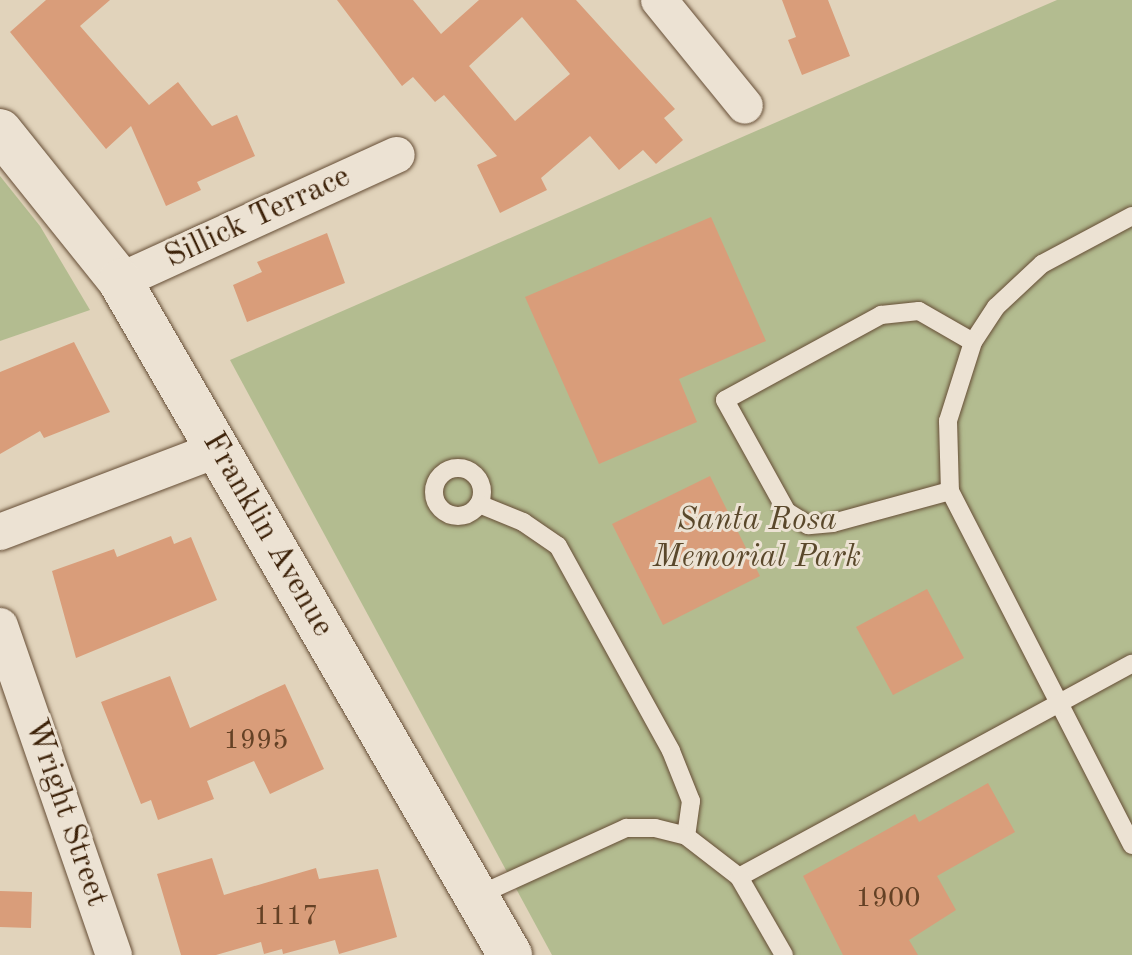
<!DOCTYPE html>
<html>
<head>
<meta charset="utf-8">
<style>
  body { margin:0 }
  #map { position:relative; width:1132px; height:955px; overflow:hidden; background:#e1d3bb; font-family:"Old Standard TT",serif }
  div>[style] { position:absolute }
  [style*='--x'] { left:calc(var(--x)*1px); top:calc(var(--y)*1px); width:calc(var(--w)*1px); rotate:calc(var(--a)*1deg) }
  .green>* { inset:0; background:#b3bc90 }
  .building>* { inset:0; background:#d99d7a }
  .roads { filter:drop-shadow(0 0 2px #664e36) drop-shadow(0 0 2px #664e36) }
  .lane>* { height:18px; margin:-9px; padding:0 9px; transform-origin:9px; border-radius:9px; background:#ece2d3 }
  .lane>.ring { margin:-9px; padding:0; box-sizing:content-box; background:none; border:18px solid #ece2d3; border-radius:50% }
  .street>* { height:36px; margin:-18px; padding:0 18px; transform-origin:18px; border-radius:18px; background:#ece2d3 }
  .secondary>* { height:44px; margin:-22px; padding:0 22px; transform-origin:22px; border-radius:22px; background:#ece2d3 }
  span { translate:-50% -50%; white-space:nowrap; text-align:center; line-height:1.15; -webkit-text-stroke:6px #ece2d3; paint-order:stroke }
  .number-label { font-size:28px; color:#644125 }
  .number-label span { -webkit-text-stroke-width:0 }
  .street-label { font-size:32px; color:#3d2209 }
  .park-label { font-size:32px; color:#5a482b; font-style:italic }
</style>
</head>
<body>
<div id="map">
  <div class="green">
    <div style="clip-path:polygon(1057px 0,1132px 0,1132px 955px,552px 955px,230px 360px)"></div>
    <div style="clip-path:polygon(0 176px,40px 226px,90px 310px,0 341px)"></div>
  </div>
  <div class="building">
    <div style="clip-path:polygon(46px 0,110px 0,80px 26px,149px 105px,178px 82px,212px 126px,237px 115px,255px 156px,197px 182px,201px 190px,166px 206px,131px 126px,106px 149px,10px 32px)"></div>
    <div style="clip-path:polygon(evenodd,337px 0,413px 0,441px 34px,479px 0,576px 0,675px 109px,664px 118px,683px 140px,656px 164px,643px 150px,619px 170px,590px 136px,541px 178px,547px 190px,500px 213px,477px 165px,497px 156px,444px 95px,435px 102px,413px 77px,402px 86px,337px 0,522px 17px,570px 74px,515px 121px,469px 66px,522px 17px)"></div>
    <div style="clip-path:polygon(782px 0,828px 0,850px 56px,802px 75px,788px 40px,796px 37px)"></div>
    <div style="clip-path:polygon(711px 217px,766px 341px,679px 379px,697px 422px,599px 464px,525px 297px)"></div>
    <div style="clip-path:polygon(327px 233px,345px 283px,247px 322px,233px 285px,262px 272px,257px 262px)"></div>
    <div style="clip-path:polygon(74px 342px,110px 412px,44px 438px,40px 431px,0 454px,0 372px)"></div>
    <div style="clip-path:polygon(710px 476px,760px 576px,663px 625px,612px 524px)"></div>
    <div style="clip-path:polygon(171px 536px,174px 544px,191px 537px,217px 600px,76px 658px,52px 571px,114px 549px,117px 557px)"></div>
    <div style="clip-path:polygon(927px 589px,964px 658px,893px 695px,856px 627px)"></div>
    <div style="clip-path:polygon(170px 676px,190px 728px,285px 684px,324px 769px,270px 794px,254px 761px,207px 781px,214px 799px,158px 820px,151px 800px,141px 804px,101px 702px)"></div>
    <div style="clip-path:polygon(988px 783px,1015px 832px,937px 876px,956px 910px,909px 940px,918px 955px,843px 955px,803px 876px,915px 814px,919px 822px)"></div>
    <div style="clip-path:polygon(212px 858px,224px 895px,316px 868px,319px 879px,378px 869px,397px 937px,339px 954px,335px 940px,283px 954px,282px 949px,264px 954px,261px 942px,216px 955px,181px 955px,157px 874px)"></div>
    <div style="clip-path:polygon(0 891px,32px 892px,31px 928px,0 927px)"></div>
  </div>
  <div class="roads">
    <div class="lane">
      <div style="--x:1132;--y:216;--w:102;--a:151.9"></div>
      <div style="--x:1042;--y:264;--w:63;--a:136.9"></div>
      <div style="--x:996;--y:307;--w:42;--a:123.3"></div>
      <div style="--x:973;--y:342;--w:83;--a:107.6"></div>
      <div style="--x:948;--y:421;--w:70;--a:88.4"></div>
      <div style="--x:950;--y:491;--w:398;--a:62.8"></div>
      <div class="ring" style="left:434px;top:468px;width:30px;height:30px"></div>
      <div style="--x:950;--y:491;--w:121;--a:164.7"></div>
      <div style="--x:833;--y:523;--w:25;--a:175"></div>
      <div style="--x:808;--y:525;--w:25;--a:-148"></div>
      <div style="--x:787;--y:512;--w:128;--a:-119"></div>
      <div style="--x:725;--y:400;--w:178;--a:-28.6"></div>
      <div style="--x:881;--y:315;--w:38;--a:-6"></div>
      <div style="--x:919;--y:311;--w:62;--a:29.9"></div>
      <div style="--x:479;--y:504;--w:48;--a:22.2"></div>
      <div style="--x:523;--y:522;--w:42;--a:34.4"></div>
      <div style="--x:558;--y:546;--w:234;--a:61.1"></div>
      <div style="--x:671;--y:751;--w:54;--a:68.2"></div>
      <div style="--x:691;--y:801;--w:35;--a:98"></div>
      <div style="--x:739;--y:877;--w:447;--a:-28.5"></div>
      <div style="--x:479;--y:895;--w:162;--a:-24.5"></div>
      <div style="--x:626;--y:828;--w:29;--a:0"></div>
      <div style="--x:655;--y:828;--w:32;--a:14"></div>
      <div style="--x:686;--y:836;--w:67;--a:37.7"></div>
      <div style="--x:739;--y:877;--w:90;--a:60"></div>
    </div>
    <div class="street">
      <div style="--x:659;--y:0;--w:136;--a:50.9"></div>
      <div style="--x:120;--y:281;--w:304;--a:-24.5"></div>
      <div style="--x:0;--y:532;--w:231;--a:-20.8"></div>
      <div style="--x:0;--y:626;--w:348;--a:70.9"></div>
    </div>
    <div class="secondary">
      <div style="--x:0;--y:131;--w:192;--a:51.3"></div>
      <div style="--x:120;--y:281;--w:779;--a:59.94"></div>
    </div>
  </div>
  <div class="number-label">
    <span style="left:256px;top:741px">1995</span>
    <span style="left:888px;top:899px">1900</span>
    <span style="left:286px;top:917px">1117</span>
  </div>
  <div class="street-label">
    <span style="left:258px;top:218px;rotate:-25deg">Sillick Terrace</span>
    <span style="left:267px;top:535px;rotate:60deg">Franklin Avenue</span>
    <span style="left:65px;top:813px;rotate:71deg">Wright Street</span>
  </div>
  <div class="park-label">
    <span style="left:757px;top:540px">Santa Rosa<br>Memorial Park</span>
  </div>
</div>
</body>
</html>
